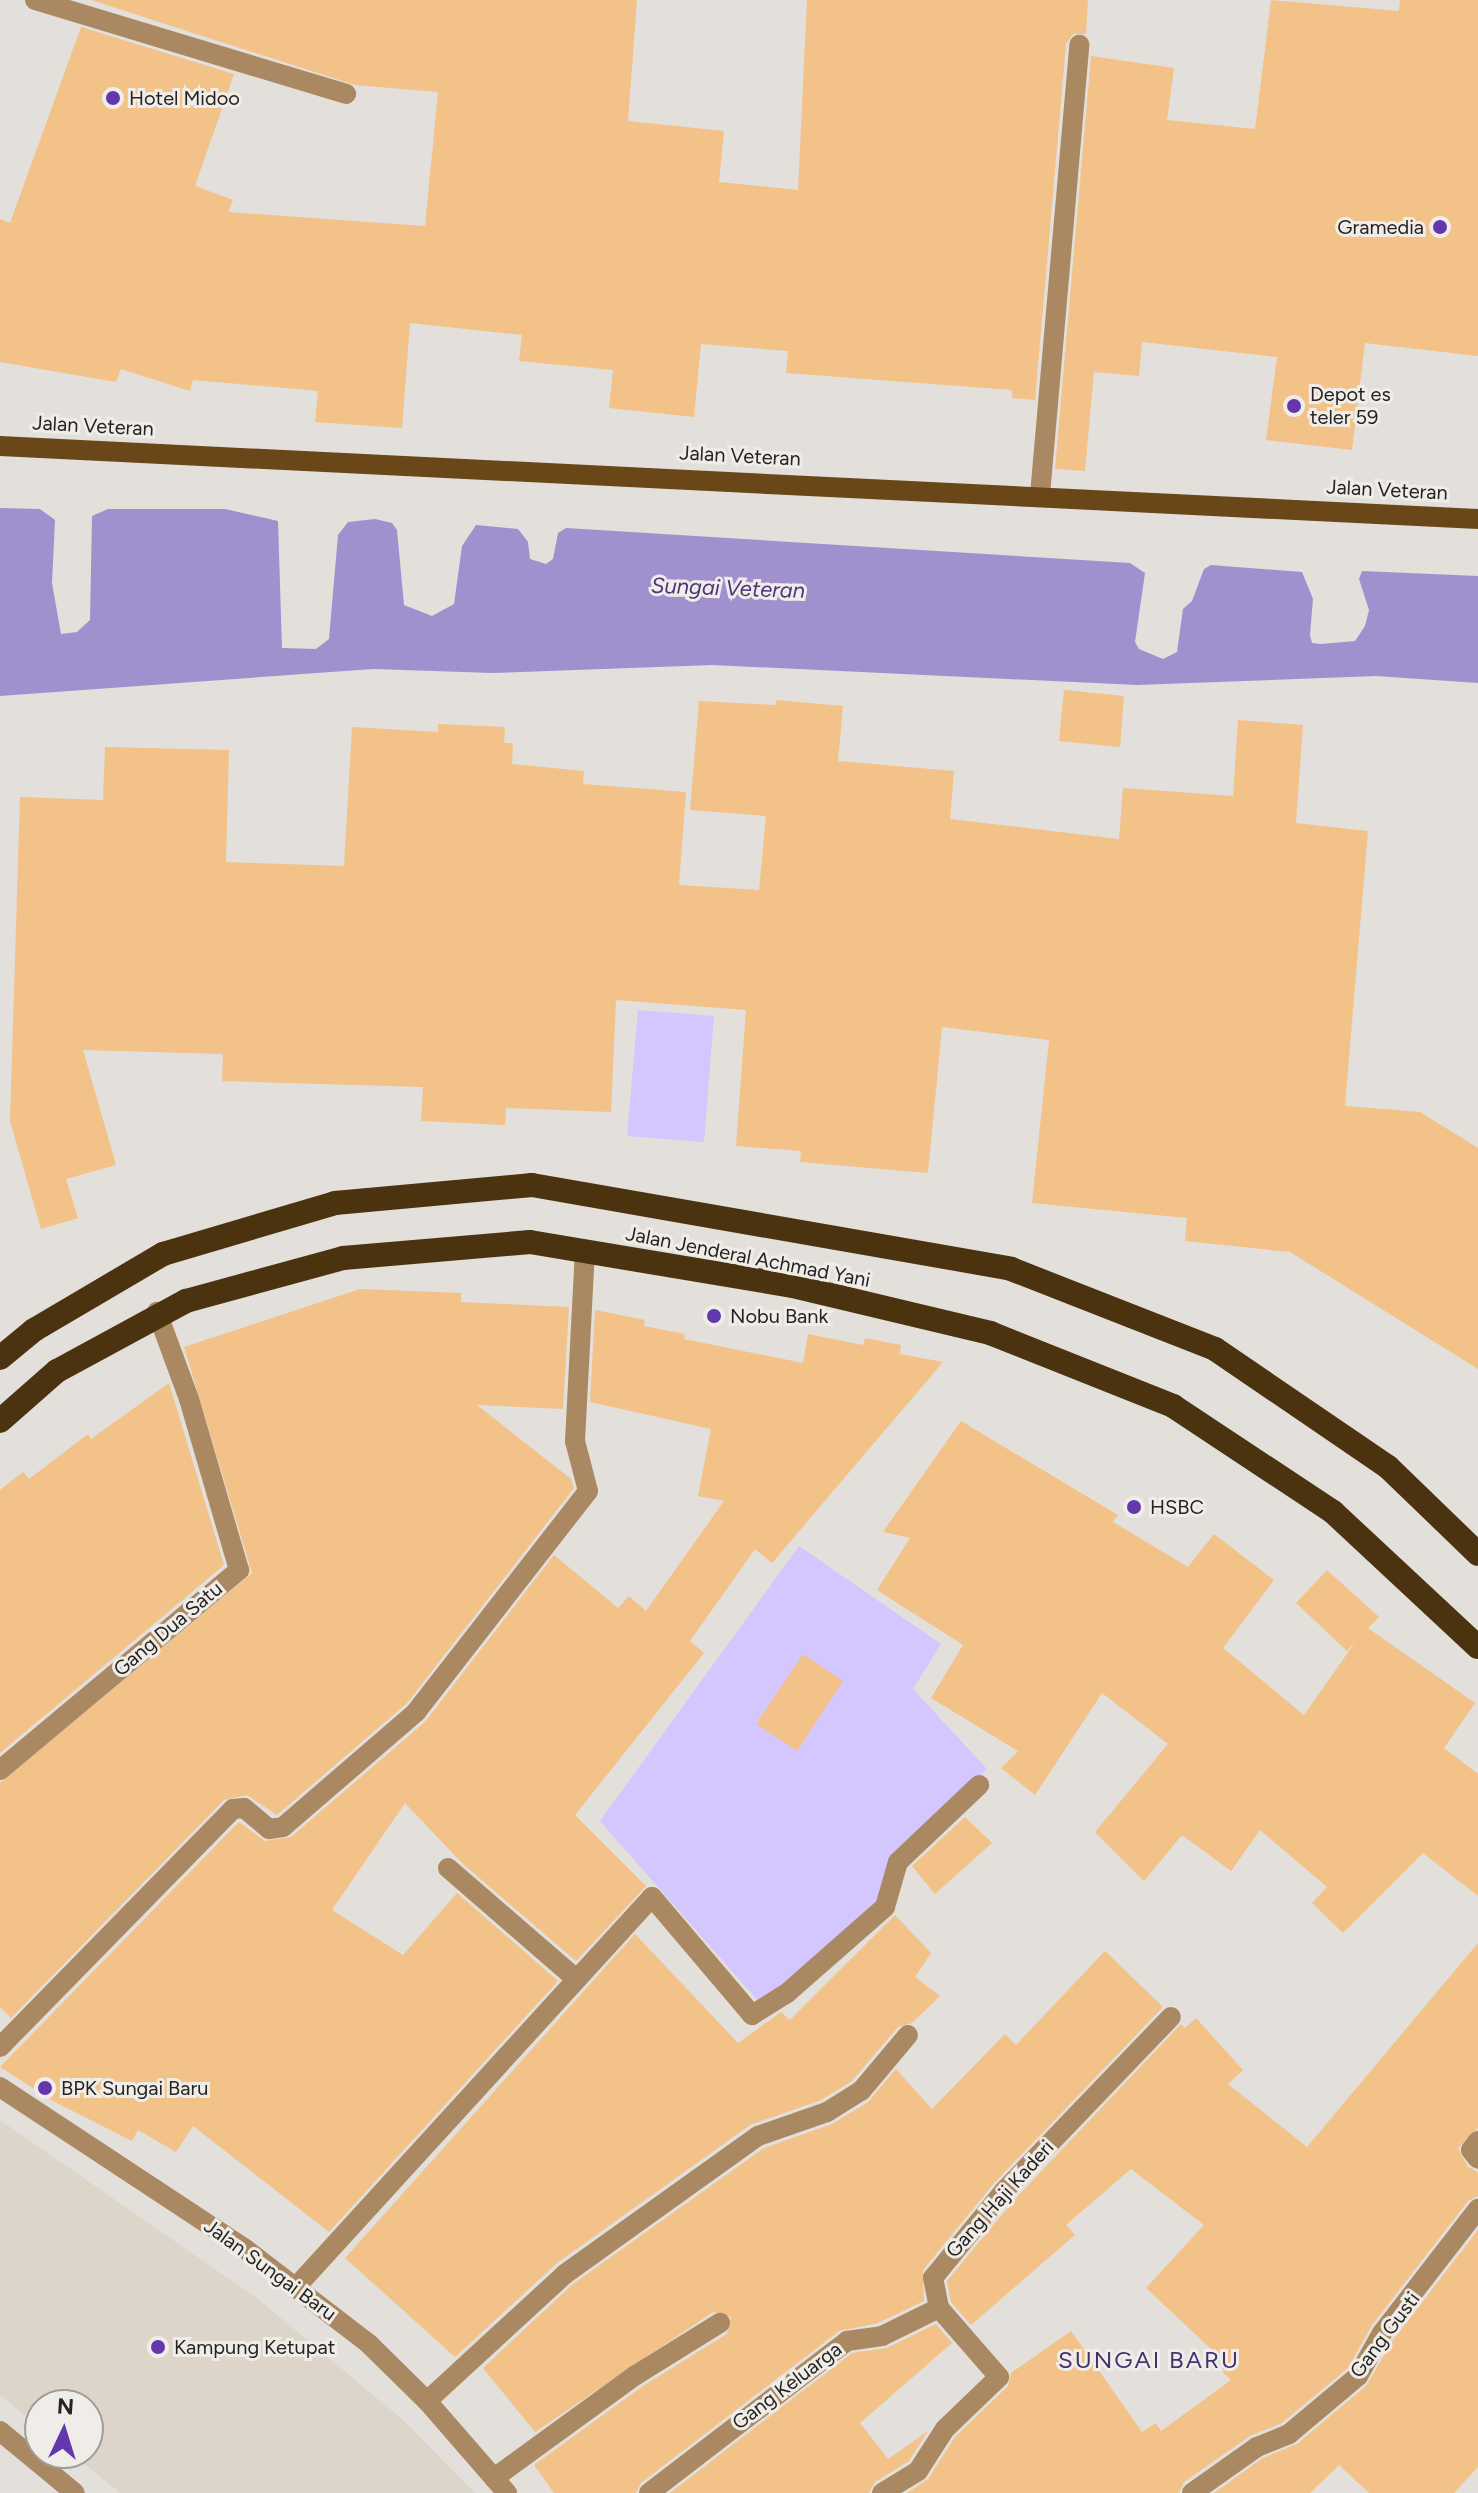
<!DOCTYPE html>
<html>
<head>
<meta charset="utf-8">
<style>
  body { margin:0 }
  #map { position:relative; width:1478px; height:2493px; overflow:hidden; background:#e3dfdb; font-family:Figtree,sans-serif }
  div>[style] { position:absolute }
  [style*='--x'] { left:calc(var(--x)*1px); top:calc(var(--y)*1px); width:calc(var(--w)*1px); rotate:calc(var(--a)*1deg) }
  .built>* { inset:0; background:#ddd4ca }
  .green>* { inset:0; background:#d4c6fe }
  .water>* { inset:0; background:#a190ce }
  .building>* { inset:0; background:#f2c289 }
  .minor>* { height:20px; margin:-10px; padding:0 10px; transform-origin:10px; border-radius:10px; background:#aa8962 }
  .major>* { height:20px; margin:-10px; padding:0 10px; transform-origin:10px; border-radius:10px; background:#694718 }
  .highway>* { height:24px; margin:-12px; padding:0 12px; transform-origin:12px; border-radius:12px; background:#4c3310 }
  .dots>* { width:22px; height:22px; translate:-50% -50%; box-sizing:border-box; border:4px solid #f0ede8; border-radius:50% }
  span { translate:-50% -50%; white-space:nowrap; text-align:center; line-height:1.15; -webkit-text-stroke:6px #f0ede8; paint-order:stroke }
  .poi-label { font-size:20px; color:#262423 }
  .left { translate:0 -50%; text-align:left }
  .right { translate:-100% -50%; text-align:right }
  .street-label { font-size:20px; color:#262423 }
  .water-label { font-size:22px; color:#4d337d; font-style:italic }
  .quarter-label { font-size:24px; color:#46326e; letter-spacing:2px }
  .north { position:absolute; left:24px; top:2389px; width:80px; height:80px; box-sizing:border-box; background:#f0ede8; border:2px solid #9f9d99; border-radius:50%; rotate:4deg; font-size:22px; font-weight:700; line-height:32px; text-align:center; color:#262423 }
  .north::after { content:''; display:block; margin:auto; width:28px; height:36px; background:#6537ae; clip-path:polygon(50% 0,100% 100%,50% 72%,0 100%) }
</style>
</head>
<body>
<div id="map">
  <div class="built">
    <div style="clip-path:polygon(0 2120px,258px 2299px,404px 2421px,475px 2493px,120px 2493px,71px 2453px,88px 2453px,88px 2405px,40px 2405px,40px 2428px,0 2395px)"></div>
  </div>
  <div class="green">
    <div style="clip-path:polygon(638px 1010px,714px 1016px,704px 1142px,627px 1136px)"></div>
    <div style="clip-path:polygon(799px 1546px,941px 1644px,913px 1689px,987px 1769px,889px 1860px,886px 1894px,760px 2003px,600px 1821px)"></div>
  </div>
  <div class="water">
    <div style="clip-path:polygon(0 508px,40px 509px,55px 520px,52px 583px,61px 634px,77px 632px,90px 620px,92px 516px,108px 509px,225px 509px,278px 521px,282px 648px,316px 649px,329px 639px,338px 535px,348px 522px,375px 519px,392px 523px,397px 530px,404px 605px,432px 616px,454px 604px,462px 546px,476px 525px,518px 529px,528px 542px,530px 559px,546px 564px,553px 559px,558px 533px,566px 528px,1130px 563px,1145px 573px,1135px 642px,1139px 649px,1163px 659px,1177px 652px,1183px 609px,1192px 601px,1204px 569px,1211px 565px,1302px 572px,1313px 599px,1310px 635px,1312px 643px,1321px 644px,1355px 641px,1365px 626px,1369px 610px,1359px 579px,1362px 571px,1478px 576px,1478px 683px,1376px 676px,1137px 685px,712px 665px,493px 673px,373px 669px,0 696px)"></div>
  </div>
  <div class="building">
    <div style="clip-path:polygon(91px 0,637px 0,628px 121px,724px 131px,719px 182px,798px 190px,807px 0,1088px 0,1086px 34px,1073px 34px,1066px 44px,1035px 400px,1012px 398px,1012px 390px,786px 373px,788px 351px,701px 344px,694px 417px,609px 408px,613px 370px,519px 361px,522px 335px,410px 323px,402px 428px,315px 422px,318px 391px,193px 380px,190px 391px,121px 369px,116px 382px,0 362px,0 219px,10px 223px,81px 27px,234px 74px,195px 186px,233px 200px,228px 212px,425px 226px,438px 92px,355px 85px)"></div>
    <div style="clip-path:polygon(1271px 0,1399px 11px,1400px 0,1478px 0,1478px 356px,1365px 343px,1352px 450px,1266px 440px,1277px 357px,1142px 342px,1139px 376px,1094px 372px,1085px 471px,1055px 469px,1091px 56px,1174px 68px,1167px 120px,1255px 129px)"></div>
    <div style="clip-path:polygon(1064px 690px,1124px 696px,1120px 747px,1059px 741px)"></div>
    <div style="clip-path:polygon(776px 700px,843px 706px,838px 761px,954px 771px,950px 819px,1119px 839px,1123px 788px,1233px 796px,1238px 720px,1303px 725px,1296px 823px,1368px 831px,1345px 1106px,1420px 1112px,1478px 1148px,1478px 1369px,1290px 1252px,1185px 1241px,1187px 1218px,1032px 1203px,1049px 1040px,942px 1027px,928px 1173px,800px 1162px,801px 1151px,736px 1146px,746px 1010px,616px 1000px,611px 1112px,506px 1108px,505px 1125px,421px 1121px,423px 1087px,222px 1081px,223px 1054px,83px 1050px,116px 1165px,66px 1179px,78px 1218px,41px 1229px,10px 1121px,20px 797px,103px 800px,105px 747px,229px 750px,226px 862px,344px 866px,352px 727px,438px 732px,438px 724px,505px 727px,504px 743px,513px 743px,512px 764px,584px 771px,583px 784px,686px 792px,679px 885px,759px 890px,766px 816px,690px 810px,699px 701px,776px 705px)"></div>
    <div style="clip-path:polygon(360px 1289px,461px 1293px,461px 1302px,569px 1307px,563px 1409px,477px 1405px,571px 1479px,574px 1488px,407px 1703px,277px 1815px,247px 1795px,224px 1800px,11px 2018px,0 2007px,0 1783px,252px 1573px,184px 1347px)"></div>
    <div style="clip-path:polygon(595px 1310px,645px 1320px,644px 1326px,685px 1334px,684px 1339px,803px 1363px,808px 1334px,863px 1345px,865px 1338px,901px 1345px,900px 1354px,943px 1362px,772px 1563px,755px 1549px,690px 1641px,704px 1653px,575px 1815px,646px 1886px,576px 1961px,462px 1863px,405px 1803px,332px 1910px,403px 1955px,457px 1893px,558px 1981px,329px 2232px,193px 2126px,176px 2152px,138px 2130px,132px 2141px,53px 2101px,0 2067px,239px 1822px,265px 1841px,291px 1837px,425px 1722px,554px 1555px,618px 1608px,629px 1596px,646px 1611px,724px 1501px,698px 1496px,711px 1429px,590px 1402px)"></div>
    <div style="clip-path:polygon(169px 1383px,224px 1565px,0 1753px,0 1490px,23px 1472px,29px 1479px,88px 1434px,91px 1439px)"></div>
    <div style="clip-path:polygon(961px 1421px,1118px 1515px,1113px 1522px,1188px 1567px,1214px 1534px,1274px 1580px,1223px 1648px,1304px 1715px,1356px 1641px,1347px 1651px,1296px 1603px,1327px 1570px,1379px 1617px,1368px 1628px,1475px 1703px,1444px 1748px,1478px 1774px,1478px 1896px,1423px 1853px,1343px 1933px,1312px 1903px,1327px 1887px,1260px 1830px,1231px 1871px,1182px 1835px,1144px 1881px,1095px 1832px,1168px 1744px,1102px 1693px,1035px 1795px,1001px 1768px,1018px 1751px,931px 1698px,963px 1645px,877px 1590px,910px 1538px,883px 1532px)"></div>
    <div style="clip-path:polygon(803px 1654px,843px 1681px,797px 1751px,756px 1724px)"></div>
    <div style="clip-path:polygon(965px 1817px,992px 1843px,935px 1894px,912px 1866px)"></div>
    <div style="clip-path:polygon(895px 1915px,931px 1953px,915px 1977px,940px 1996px,912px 2023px,898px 2027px,852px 2081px,821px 2100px,750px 2125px,557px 2263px,455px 2357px,345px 2258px,635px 1934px,738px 2043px,781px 2012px,790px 2020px)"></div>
    <div style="clip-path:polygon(1478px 1943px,1478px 2128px,1458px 2148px,1468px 2167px,1478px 2172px,1478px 2196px,1468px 2201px,1372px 2325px,1348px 2368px,1282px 2423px,1250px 2436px,1184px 2482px,1179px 2493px,907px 2493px,928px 2479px,955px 2437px,1008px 2386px,1011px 2373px,1071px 2331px,1142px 2432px,1156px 2423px,1161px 2431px,1231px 2380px,1220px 2369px,1226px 2363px,1146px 2288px,1204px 2225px,1131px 2169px,1066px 2225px,1075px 2235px,971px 2325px,951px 2302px,947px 2281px,1014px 2200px,1181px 2024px,1185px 2028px,1196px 2018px,1243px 2070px,1228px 2084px,1307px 2147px)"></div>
    <div style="clip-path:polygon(1105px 1951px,1163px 2007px,995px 2182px,923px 2270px,924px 2301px,878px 2323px,839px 2331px,641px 2483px,636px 2493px,554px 2493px,534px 2465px,643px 2386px,727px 2334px,731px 2317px,713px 2312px,535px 2432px,483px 2368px,573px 2284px,764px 2148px,832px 2124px,868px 2102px,896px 2069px,932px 2109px,1005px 2034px,1016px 2045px)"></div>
    <div style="clip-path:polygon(1478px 2230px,1478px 2467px,1454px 2493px,1369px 2493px,1339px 2465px,1310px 2493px,1214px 2493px,1263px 2458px,1297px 2444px,1366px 2386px,1393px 2340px)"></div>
    <div style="clip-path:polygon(936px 2324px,952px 2343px,860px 2423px,888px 2459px,928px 2431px,909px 2461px,875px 2482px,869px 2493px,670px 2493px,852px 2353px,887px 2348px)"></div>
  </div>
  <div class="minor">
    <div style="--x:35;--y:0;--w:325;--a:16.8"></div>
    <div style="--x:1040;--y:495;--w:452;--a:-85"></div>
    <div style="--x:0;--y:1770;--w:312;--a:-39.9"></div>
    <div style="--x:239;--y:1570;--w:178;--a:-106.3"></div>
    <div style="--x:189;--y:1399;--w:93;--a:-110.2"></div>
    <div style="--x:448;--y:1868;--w:169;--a:40.9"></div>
    <div style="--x:0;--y:2047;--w:333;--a:-45.6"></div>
    <div style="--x:233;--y:1809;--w:11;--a:-5"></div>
    <div style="--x:244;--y:1808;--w:33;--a:40"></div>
    <div style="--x:269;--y:1829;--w:14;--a:-8"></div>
    <div style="--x:283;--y:1827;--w:176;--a:-40.8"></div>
    <div style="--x:416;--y:1712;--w:280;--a:-52.1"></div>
    <div style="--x:588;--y:1491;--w:52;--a:-104.6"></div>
    <div style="--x:575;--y:1441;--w:190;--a:-87"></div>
    <div style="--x:0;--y:2087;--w:292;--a:33.4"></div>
    <div style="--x:244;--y:2248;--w:158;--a:37.5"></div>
    <div style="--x:369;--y:2344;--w:81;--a:44.5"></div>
    <div style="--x:427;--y:2401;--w:122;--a:49"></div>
    <div style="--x:1478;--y:2141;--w:11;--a:128"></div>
    <div style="--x:1471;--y:2150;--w:11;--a:52"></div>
    <div style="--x:296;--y:2287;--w:528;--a:-47.61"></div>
    <div style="--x:652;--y:1897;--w:155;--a:49.7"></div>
    <div style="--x:752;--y:2015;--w:40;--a:-32"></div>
    <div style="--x:786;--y:1994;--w:132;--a:-41.3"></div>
    <div style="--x:885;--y:1907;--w:47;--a:-73.9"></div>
    <div style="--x:898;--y:1862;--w:112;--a:-43.5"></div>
    <div style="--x:427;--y:2401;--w:188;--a:-42.6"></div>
    <div style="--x:565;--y:2274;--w:237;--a:-35.6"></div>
    <div style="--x:758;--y:2136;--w:73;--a:-19.2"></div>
    <div style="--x:827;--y:2112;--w:40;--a:-32"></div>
    <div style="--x:861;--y:2091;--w:73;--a:-50"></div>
    <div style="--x:0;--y:2431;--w:97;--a:39.6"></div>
    <div style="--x:494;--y:2478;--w:175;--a:-36"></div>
    <div style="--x:636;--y:2375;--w:99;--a:-31.8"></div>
    <div style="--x:649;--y:2493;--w:250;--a:-37.5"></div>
    <div style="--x:847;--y:2341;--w:35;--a:-8"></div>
    <div style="--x:882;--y:2336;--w:64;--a:-26.2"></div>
    <div style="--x:882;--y:2493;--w:42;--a:-31.4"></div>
    <div style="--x:918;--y:2471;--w:50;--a:-57.3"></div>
    <div style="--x:945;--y:2429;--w:75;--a:-43.9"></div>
    <div style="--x:999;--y:2377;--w:91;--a:-131"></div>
    <div style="--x:939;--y:2308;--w:31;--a:-101"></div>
    <div style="--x:933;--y:2278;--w:112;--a:-50.8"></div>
    <div style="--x:1004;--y:2191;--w:241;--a:-46.2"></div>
    <div style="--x:1192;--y:2493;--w:80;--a:-35.3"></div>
    <div style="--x:1257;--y:2447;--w:35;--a:-22"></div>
    <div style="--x:1289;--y:2434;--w:90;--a:-40"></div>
    <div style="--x:1358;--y:2376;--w:49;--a:-60.8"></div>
    <div style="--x:1382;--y:2333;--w:157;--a:-52.3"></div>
  </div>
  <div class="major">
    <div style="--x:0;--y:446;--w:1480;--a:2.83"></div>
  </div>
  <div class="highway">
    <div style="--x:0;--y:1358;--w:44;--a:-39.5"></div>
    <div style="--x:34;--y:1330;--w:150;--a:-30.5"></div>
    <div style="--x:163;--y:1254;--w:179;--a:-16.5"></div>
    <div style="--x:335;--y:1203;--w:198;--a:-5.2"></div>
    <div style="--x:532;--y:1185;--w:486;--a:9.9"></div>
    <div style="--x:1011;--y:1269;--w:219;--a:21.4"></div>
    <div style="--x:1215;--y:1349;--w:209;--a:34.3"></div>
    <div style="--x:1388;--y:1467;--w:125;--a:44"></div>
    <div style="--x:0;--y:1421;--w:76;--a:-41.3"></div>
    <div style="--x:57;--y:1371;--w:147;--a:-28.5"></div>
    <div style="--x:186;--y:1301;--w:163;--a:-15.3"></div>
    <div style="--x:343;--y:1258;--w:188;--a:-4.9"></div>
    <div style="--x:530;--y:1242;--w:267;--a:9.5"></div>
    <div style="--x:793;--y:1286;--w:203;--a:13.4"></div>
    <div style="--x:990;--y:1333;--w:197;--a:21.7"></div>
    <div style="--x:1173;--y:1406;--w:192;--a:33.5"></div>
    <div style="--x:1333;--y:1512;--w:198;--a:43"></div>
  </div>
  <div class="dots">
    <div style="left:113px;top:98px;background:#6537ae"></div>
    <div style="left:1440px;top:227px;background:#6537ae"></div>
    <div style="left:1294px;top:406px;background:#6537ae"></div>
    <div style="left:714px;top:1316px;background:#6537ae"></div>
    <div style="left:1134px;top:1507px;background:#6537ae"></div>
    <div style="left:45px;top:2088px;background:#6537ae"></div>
    <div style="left:158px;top:2347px;background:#6537ae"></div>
  </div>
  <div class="poi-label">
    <span class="left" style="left:129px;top:98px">Hotel Midoo</span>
    <span class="right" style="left:1424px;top:227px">Gramedia</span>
    <span class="left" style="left:1310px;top:406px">Depot es<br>teler 59</span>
    <span class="left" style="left:730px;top:1316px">Nobu Bank</span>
    <span class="left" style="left:1150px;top:1507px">HSBC</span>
    <span class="left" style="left:61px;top:2088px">BPK Sungai Baru</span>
    <span class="left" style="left:174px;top:2347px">Kampung Ketupat</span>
  </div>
  <div class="street-label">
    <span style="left:93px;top:426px;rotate:3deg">Jalan Veteran</span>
    <span style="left:740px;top:456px;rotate:3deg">Jalan Veteran</span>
    <span style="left:1387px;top:490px;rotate:3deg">Jalan Veteran</span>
    <span style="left:748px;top:1257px;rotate:11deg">Jalan Jenderal Achmad Yani</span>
    <span style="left:168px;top:1629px;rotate:-40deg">Gang Dua Satu</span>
    <span style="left:1000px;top:2199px;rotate:-48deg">Gang Haji Kaderi</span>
    <span style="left:270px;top:2270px;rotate:36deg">Jalan Sungai Baru</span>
    <span style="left:1385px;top:2335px;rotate:-53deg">Gang Gusti</span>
    <span style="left:787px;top:2386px;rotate:-37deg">Gang Keluarga</span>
  </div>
  <div class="water-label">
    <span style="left:728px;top:588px;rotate:2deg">Sungai Veteran</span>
  </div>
  <div class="quarter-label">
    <span style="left:1149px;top:2360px">SUNGAI BARU</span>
  </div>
  <div class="north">N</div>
</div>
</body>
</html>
